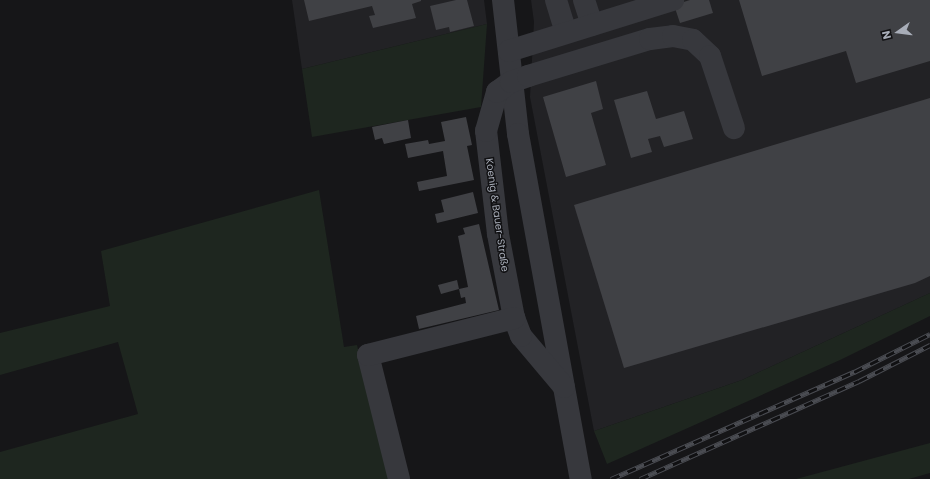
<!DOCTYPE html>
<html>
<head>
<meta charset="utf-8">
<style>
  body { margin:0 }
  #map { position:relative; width:930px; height:479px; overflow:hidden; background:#161618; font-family:Poppins,sans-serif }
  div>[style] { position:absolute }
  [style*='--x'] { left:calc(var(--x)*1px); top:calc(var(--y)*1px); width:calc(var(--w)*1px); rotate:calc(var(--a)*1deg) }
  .built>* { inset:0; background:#222225 }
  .green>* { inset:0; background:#1e261f }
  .building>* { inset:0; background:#404145 }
  .minor>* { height:22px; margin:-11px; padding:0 11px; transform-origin:11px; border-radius:11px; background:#37383d }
  .rail>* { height:4.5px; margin-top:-2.25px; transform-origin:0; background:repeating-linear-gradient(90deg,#111113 0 9px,#4a4c52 0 18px); box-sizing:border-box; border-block:1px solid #4a4c52 }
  span { translate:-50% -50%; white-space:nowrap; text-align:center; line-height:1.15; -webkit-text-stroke:3px #111113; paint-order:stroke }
  .street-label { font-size:10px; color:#a8adb8 }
  .north { position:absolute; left:878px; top:12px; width:40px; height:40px; -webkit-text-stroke:3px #111113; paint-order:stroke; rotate:256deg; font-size:11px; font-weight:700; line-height:16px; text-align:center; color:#a8adb8 }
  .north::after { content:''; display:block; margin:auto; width:14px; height:18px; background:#a8adb8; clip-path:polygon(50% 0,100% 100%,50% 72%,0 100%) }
</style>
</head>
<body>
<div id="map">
  <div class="built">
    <div style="clip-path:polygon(292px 0,484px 0,487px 24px,302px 69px)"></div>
    <div style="clip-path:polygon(531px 0,930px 0,930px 293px,742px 380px,594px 431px,530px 97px,534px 22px)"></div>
  </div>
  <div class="green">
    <div style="clip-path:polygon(487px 24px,481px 107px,312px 137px,302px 69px)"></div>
    <div style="clip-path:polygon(319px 190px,344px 347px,357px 345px,389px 479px,0 479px,0 452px,138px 414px,118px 342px,0 375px,0 333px,110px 306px,101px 251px)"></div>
    <div style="clip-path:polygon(930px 293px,930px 316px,840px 360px,607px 464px,594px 431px,742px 380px)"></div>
    <div style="clip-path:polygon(930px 443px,930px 473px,909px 479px,796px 479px)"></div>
  </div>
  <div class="building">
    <div style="clip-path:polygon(304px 0,421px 0,421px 1px,412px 4px,416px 18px,373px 28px,369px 16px,375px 15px,372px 6px,309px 21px)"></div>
    <div style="clip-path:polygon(456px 0,467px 0,474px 26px,450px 32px,449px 27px,436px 30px,430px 6px)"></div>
    <div style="clip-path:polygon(690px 0,709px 0,713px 13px,680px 23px,674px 5px)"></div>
    <div style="clip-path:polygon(739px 0,930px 0,930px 61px,856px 83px,846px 51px,762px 76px)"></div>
    <div style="clip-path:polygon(596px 81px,603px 109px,591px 113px,606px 165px,566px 177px,543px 97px)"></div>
    <div style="clip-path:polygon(647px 91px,656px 119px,684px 111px,693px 139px,664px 147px,660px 136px,648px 139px,652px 152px,631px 158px,614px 100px)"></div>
    <div style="clip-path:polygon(930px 98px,930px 276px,915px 283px,624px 368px,574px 205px)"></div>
    <div style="clip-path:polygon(466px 117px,472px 145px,467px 146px,474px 180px,419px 191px,417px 182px,447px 176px,443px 151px,408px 158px,405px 144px,428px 140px,429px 144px,445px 141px,441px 122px)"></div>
    <div style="clip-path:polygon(408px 120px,411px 138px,384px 144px,382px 138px,375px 140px,372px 127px)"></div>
    <div style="clip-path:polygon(473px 192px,478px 213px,437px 223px,435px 214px,444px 212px,441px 200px)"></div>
    <div style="clip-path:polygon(479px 224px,499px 310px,419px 329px,416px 316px,466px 303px,465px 297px,461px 298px,459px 289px,468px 287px,458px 236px,465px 234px,463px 228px)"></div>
    <div style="clip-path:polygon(457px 280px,459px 289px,441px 294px,438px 285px)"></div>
  </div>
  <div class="minor">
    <div style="--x:503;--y:0;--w:135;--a:83.6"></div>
    <div style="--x:518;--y:134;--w:351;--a:79.7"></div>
    <div style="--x:556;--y:0;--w:34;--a:73"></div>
    <div style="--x:584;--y:0;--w:26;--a:72"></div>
    <div style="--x:509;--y:51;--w:172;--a:-17.3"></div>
    <div style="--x:564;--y:387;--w:67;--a:-130.1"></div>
    <div style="--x:521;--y:336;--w:19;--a:-111"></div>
    <div style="--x:514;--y:318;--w:86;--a:-100.8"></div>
    <div style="--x:498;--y:234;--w:104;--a:-96.6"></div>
    <div style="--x:486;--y:131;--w:41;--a:-74.2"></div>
    <div style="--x:497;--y:92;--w:17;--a:-36"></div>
    <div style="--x:511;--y:82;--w:18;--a:-19"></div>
    <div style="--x:528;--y:76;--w:127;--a:-16.9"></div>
    <div style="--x:650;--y:39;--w:23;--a:-7"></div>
    <div style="--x:673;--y:36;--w:20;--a:11"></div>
    <div style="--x:693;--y:40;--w:23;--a:43"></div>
    <div style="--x:710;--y:56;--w:76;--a:71.6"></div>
    <div style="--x:399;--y:479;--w:128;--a:-104"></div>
    <div style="--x:368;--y:355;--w:151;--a:-14.2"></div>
  </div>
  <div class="rail">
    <div style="--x:611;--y:479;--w:266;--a:-23.8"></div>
    <div style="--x:854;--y:372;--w:85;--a:-26.6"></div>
    <div style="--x:640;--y:479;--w:240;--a:-24.1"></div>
    <div style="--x:859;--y:381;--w:80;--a:-26.9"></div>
  </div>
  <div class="street-label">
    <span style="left:497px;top:215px;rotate:82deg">Koenig &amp; Bauer-Straße</span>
  </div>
  <div class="north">N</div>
</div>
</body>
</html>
